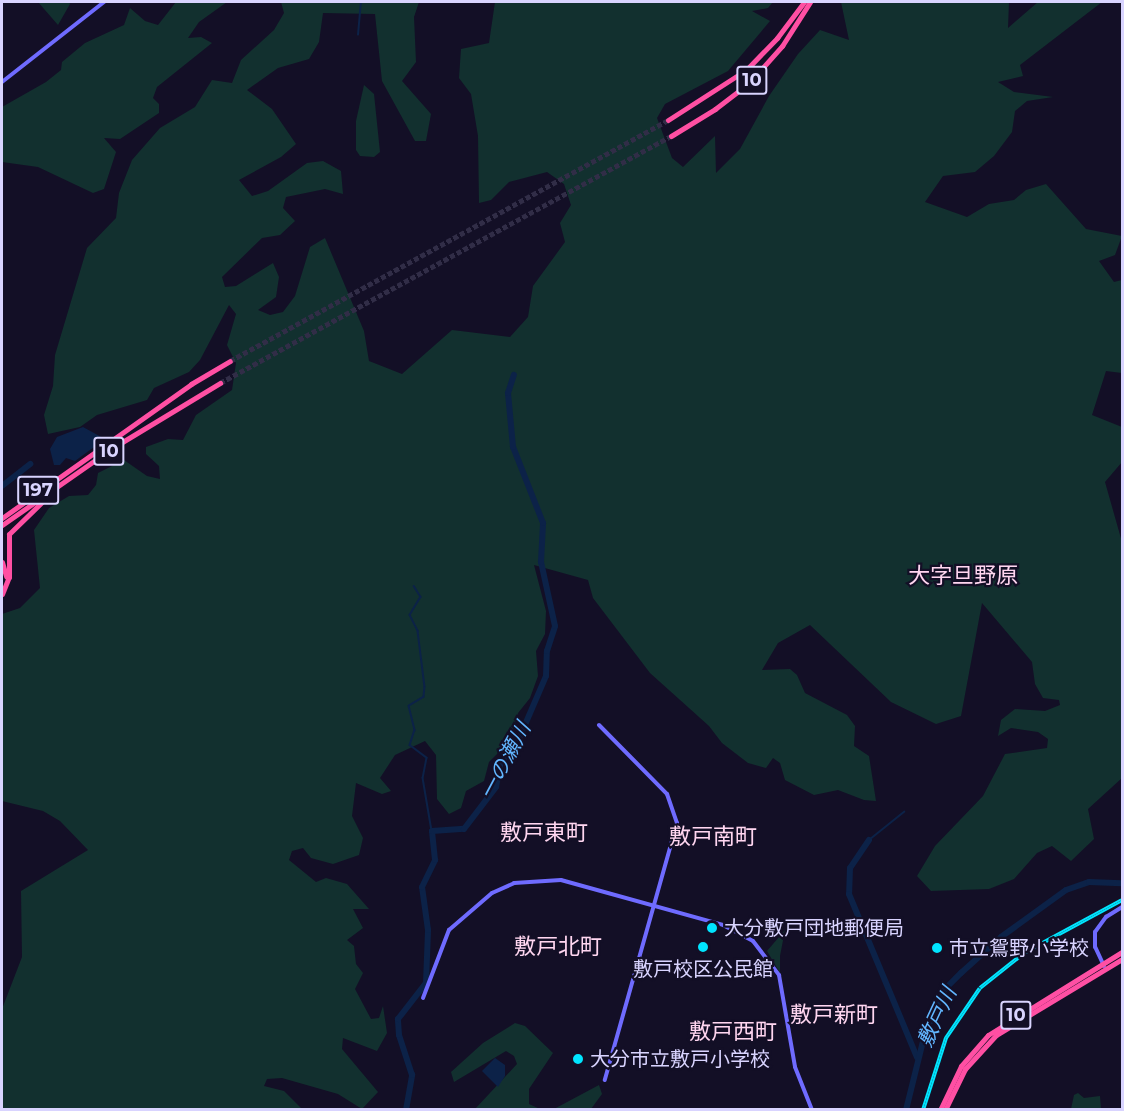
<!DOCTYPE html>
<html>
<head>
<meta charset="utf-8">
<style>
  body { margin:0 }
  #map { position:relative; width:1124px; height:1111px; overflow:hidden; background:#130f26; font-family:Montserrat,"Noto Sans JP",sans-serif }
  div>[style] { position:absolute }
  [style*='--x'] { left:calc(var(--x)*1px); top:calc(var(--y)*1px); width:calc(var(--w)*1px); rotate:calc(var(--a)*1deg) }
  .green>* { inset:0; background:#12302f }
  .water>* { inset:0; background:#0c2248 }
  .stream>* { height:1.5px; margin:-0.75px; padding:0 0.75px; transform-origin:0.75px; border-radius:0.75px; background:#0c2248 }
  .river>* { height:6px; margin:-3px; padding:0 3px; transform-origin:3px; border-radius:3px; background:#0c2248 }
  .highway-tunnel>* { height:5px; margin-top:-2.5px; transform-origin:0; background:repeating-linear-gradient(90deg,#312d47 0 5px,transparent 0 7.5px) }
  .secondary>* { height:4px; margin:-2px; padding:0 2px; transform-origin:2px; border-radius:2px; background:#6f6bff }
  .highway>* { height:5px; margin:-2.5px; padding:0 2.5px; transform-origin:2.5px; border-radius:2.5px; background:#ff4fa3 }
  .rail>* { height:4px; margin-top:-2px; transform-origin:0; background:repeating-linear-gradient(90deg,#130f26 0 4.5px,#00e5ff 0 9px); box-sizing:border-box; border-block:2px solid #00e5ff }
  .dots>* { width:16px; height:16px; translate:-50% -50%; box-sizing:border-box; border:3px solid #130f26; border-radius:50% }
  span { translate:-50% -50%; white-space:nowrap; text-align:center; line-height:1.15; -webkit-text-stroke:4.5px #130f26; paint-order:stroke }
  .shield-label span { padding:2px 4px; background:#130f26; border:2px solid; border-radius:4px; -webkit-text-stroke-width:0 }
  .shield-label { font-size:18px; color:#d9d4ff; font-weight:700 }
  .poi-label { font-size:20px; color:#d9d4ff }
  .left { translate:0 -50%; text-align:left }
  .water-label { font-size:21px; color:#62b6ff; font-style:italic }
  .quarter-label { font-size:22px; color:#ffd6f0 }
  .frame { position:absolute; inset:0; border:3px solid #d9d4ff; pointer-events:none }
</style>
</head>
<body>
<div id="map">
  <div class="green">
    <div style="clip-path:polygon(38px 2px,69px 2px,70px 4px,58px 25px)"></div>
    <div style="clip-path:polygon(176px 2px,227px 2px,199px 22px,188px 38px,201px 37px,212px 43px,157px 87px,153px 98px,159px 104px,159px 113px,120px 139px,104px 138px,116px 152px,104px 189px,93px 193px,38px 167px,2px 162px,2px 107px,46px 82px,61px 70px,62px 62px,85px 43px,124px 25px,130px 8px,145px 21px,158px 25px)"></div>
    <div style="clip-path:polygon(281px 2px,419px 2px,414px 17px,416px 62px,402px 81px,431px 114px,426px 141px,415px 141px,382px 81px,375px 14px,323px 13px,319px 42px,309px 59px,278px 68px,247px 90px,272px 109px,296px 144px,281px 157px,239px 180px,252px 196px,268px 191px,307px 163px,323px 161px,341px 171px,343px 194px,325px 189px,286px 197px,283px 208px,295px 221px,280px 235px,262px 238px,222px 277px,225px 287px,236px 286px,273px 263px,279px 277px,276px 297px,258px 310px,270px 315px,283px 312px,295px 296px,310px 247px,325px 238px,364px 331px,369px 361px,402px 374px,452px 330px,510px 337px,528px 317px,533px 286px,565px 242px,560px 223px,571px 205px,564px 184px,547px 172px,509px 182px,491px 200px,479px 203px,478px 136px,471px 94px,459px 78px,461px 49px,489px 43px,495px 2px,773px 2px,768px 8px,752px 11px,770px 21px,728px 71px,665px 104px,657px 118px,672px 158px,683px 167px,715px 136px,716px 173px,740px 149px,769px 96px,798px 54px,820px 30px,849px 40px,841px 2px,1009px 2px,1008px 28px,1038px 2px,1102px 2px,1020px 65px,1023px 76px,998px 82px,1014px 92px,1053px 97px,1027px 101px,1015px 111px,1012px 132px,994px 156px,975px 172px,943px 176px,925px 202px,967px 217px,989px 204px,1014px 200px,1026px 190px,1046px 184px,1086px 229px,1122px 236px,1115px 255px,1099px 261px,1114px 282px,1122px 280px,1122px 373px,1106px 371px,1092px 415px,1122px 427px,1122px 462px,1105px 482px,1122px 542px,1122px 778px,1088px 809px,1094px 839px,1071px 861px,1052px 846px,1037px 853px,1014px 879px,989px 889px,931px 891px,917px 876px,935px 846px,983px 796px,1005px 754px,1047px 748px,1048px 739px,1038px 732px,1011px 728px,998px 736px,1001px 720px,1015px 709px,1045px 711px,1060px 705px,1059px 700px,1043px 698px,1035px 684px,1032px 662px,982px 603px,961px 716px,936px 724px,891px 702px,810px 625px,778px 643px,762px 670px,790px 669px,797px 675px,805px 693px,847px 715px,855px 726px,854px 746px,869px 756px,876px 801px,864px 800px,838px 790px,814px 795px,785px 780px,780px 763px,773px 758px,766px 768px,748px 763px,722px 743px,709px 726px,650px 673px,593px 598px,588px 580px,534px 565px,546px 611px,545px 634px,536px 651px,538px 676px,530px 698px,518px 713px,510px 741px,489px 762px,484px 781px,466px 791px,461px 808px,449px 814px,437px 799px,436px 755px,425px 741px,395px 755px,380px 778px,391px 791px,382px 794px,356px 783px,352px 816px,363px 838px,359px 855px,333px 864px,311px 858px,303px 848px,292px 851px,289px 860px,316px 882px,326px 878px,347px 884px,369px 909px,353px 909px,363px 928px,347px 940px,354px 946px,356px 964px,363px 973px,355px 989px,371px 1019px,379px 1018px,383px 1006px,387px 1033px,377px 1051px,343px 1038px,342px 1049px,378px 1092px,362px 1109px,338px 1094px,282px 1078px,267px 1079px,264px 1086px,284px 1091px,302px 1109px,2px 1109px,2px 1009px,22px 957px,21px 891px,88px 850px,60px 821px,43px 811px,2px 801px,2px 614px,20px 608px,40px 588px,34px 530px,49px 508px,69px 496px,88px 495px,96px 485px,98px 473px,124px 460px,147px 476px,160px 479px,159px 466px,146px 454px,146px 447px,168px 439px,183px 440px,196px 415px,232px 390px,236px 363px,227px 345px,236px 314px,229px 305px,200px 360px,189px 372px,154px 388px,147px 400px,97px 415px,80px 427px,48px 434px,44px 415px,53px 386px,55px 355px,87px 248px,116px 218px,119px 193px,132px 160px,160px 128px,195px 107px,212px 80px,232px 83px,241px 60px,274px 30px,284px 13px)"></div>
    <div style="clip-path:polygon(364px 85px,374px 94px,380px 152px,374px 157px,360px 156px,356px 150px,356px 121px)"></div>
    <div style="clip-path:polygon(785px 930px,780px 956px,780px 973px,767px 951px)"></div>
    <div style="clip-path:polygon(515px 1023px,525px 1026px,553px 1053px,529px 1089px,529px 1104px,540px 1109px,475px 1109px,517px 1064px,514px 1056px,506px 1051px,454px 1082px,451px 1072px,483px 1043px)"></div>
    <div style="clip-path:polygon(599px 1085px,602px 1094px,591px 1109px,554px 1109px)"></div>
    <div style="clip-path:polygon(1078px 1093px,1084px 1098px,1100px 1096px,1101px 1109px,1071px 1109px,1074px 1095px)"></div>
  </div>
  <div class="water">
    <div style="clip-path:polygon(83px 427px,105px 439px,75px 461px,66px 458px,60px 465px,54px 465px,50px 449px,57px 437px)"></div>
    <div style="clip-path:polygon(495px 1058px,505px 1065px,505px 1076px,498px 1087px,482px 1071px)"></div>
  </div>
  <div class="stream">
    <div style="--x:358;--y:35;--w:33;--a:-85"></div>
    <div style="--x:414;--y:586;--w:13;--a:58"></div>
    <div style="--x:421;--y:597;--w:21;--a:121"></div>
    <div style="--x:410;--y:615;--w:18;--a:63"></div>
    <div style="--x:418;--y:631;--w:56;--a:82.9"></div>
    <div style="--x:425;--y:687;--w:10;--a:96"></div>
    <div style="--x:424;--y:697;--w:17;--a:149"></div>
    <div style="--x:409;--y:706;--w:25;--a:76"></div>
    <div style="--x:415;--y:730;--w:16;--a:108"></div>
    <div style="--x:410;--y:745;--w:21;--a:37"></div>
    <div style="--x:427;--y:758;--w:20;--a:101"></div>
    <div style="--x:423;--y:778;--w:54;--a:80.4"></div>
    <div style="--x:869;--y:840;--w:45;--a:-38.7"></div>
  </div>
  <div class="river">
    <div style="--x:2;--y:486;--w:36;--a:-38"></div>
    <div style="--x:869;--y:840;--w:34;--a:124"></div>
    <div style="--x:850;--y:868;--w:26;--a:92"></div>
    <div style="--x:849;--y:894;--w:177;--a:67.4"></div>
    <div style="--x:406;--y:1110;--w:36;--a:-80"></div>
    <div style="--x:412;--y:1075;--w:42;--a:-108"></div>
    <div style="--x:399;--y:1035;--w:16;--a:-94"></div>
    <div style="--x:398;--y:1019;--w:46;--a:-52.1"></div>
    <div style="--x:426;--y:983;--w:53;--a:-87.8"></div>
    <div style="--x:428;--y:930;--w:43;--a:-97.9"></div>
    <div style="--x:422;--y:887;--w:30;--a:-64"></div>
    <div style="--x:435;--y:860;--w:29;--a:-96"></div>
    <div style="--x:432;--y:831;--w:32;--a:-4"></div>
    <div style="--x:464;--y:829;--w:53;--a:-52.7"></div>
    <div style="--x:496;--y:787;--w:25;--a:-79"></div>
    <div style="--x:501;--y:762;--w:20;--a:-45"></div>
    <div style="--x:515;--y:748;--w:78;--a:-66.7"></div>
    <div style="--x:546;--y:676;--w:25;--a:-88"></div>
    <div style="--x:547;--y:651;--w:26;--a:-72"></div>
    <div style="--x:555;--y:626;--w:66;--a:-102.3"></div>
    <div style="--x:541;--y:562;--w:39;--a:-87"></div>
    <div style="--x:543;--y:523;--w:82;--a:-111.5"></div>
    <div style="--x:513;--y:447;--w:54;--a:-95.3"></div>
    <div style="--x:508;--y:393;--w:19;--a:-72"></div>
    <div style="--x:906;--y:1110;--w:79;--a:-76.1"></div>
    <div style="--x:925;--y:1033;--w:48;--a:-65.6"></div>
    <div style="--x:945;--y:989;--w:23;--a:-45"></div>
    <div style="--x:961;--y:973;--w:54;--a:-42"></div>
    <div style="--x:1001;--y:937;--w:80;--a:-35.9"></div>
    <div style="--x:1066;--y:890;--w:24;--a:-19"></div>
    <div style="--x:1089;--y:882;--w:33;--a:2"></div>
  </div>
  <div class="highway-tunnel">
    <div style="--x:230;--y:361;--w:500;--a:-28.8"></div>
    <div style="--x:220;--y:383;--w:514;--a:-28.71"></div>
  </div>
  <div class="secondary">
    <div style="--x:2;--y:82;--w:130;--a:-38.1"></div>
    <div style="--x:599;--y:725;--w:97;--a:45.4"></div>
    <div style="--x:667;--y:794;--w:31;--a:71"></div>
    <div style="--x:677;--y:823;--w:267;--a:105.7"></div>
    <div style="--x:1104;--y:966;--w:21;--a:-115"></div>
    <div style="--x:1095;--y:947;--w:15;--a:-90"></div>
    <div style="--x:1095;--y:932;--w:19;--a:-54"></div>
    <div style="--x:1106;--y:917;--w:19;--a:-32"></div>
    <div style="--x:423;--y:998;--w:73;--a:-69.1"></div>
    <div style="--x:449;--y:930;--w:57;--a:-40.7"></div>
    <div style="--x:492;--y:893;--w:24;--a:-24"></div>
    <div style="--x:514;--y:883;--w:47;--a:-3.7"></div>
    <div style="--x:561;--y:880;--w:168;--a:15.5"></div>
    <div style="--x:723;--y:925;--w:34;--a:28"></div>
    <div style="--x:753;--y:941;--w:43;--a:52.6"></div>
    <div style="--x:779;--y:975;--w:93;--a:80.1"></div>
    <div style="--x:795;--y:1067;--w:46;--a:68.4"></div>
  </div>
  <div class="highway">
    <div style="--x:668;--y:120;--w:93;--a:-32.7"></div>
    <div style="--x:746;--y:70;--w:45;--a:-45.9"></div>
    <div style="--x:777;--y:38;--w:45;--a:-53.1"></div>
    <div style="--x:671;--y:136;--w:52;--a:-31.5"></div>
    <div style="--x:715;--y:109;--w:43;--a:-37.4"></div>
    <div style="--x:749;--y:83;--w:50;--a:-48.3"></div>
    <div style="--x:782;--y:46;--w:52;--a:-57.5"></div>
    <div style="--x:2;--y:518;--w:232;--a:-35.3"></div>
    <div style="--x:191;--y:384;--w:45;--a:-30.5"></div>
    <div style="--x:2;--y:525;--w:136;--a:-34.9"></div>
    <div style="--x:114;--y:447;--w:124;--a:-31.1"></div>
    <div style="--x:2;--y:562;--w:15;--a:74"></div>
    <div style="--x:2;--y:594;--w:18;--a:-68"></div>
    <div style="--x:9;--y:577;--w:43;--a:-90"></div>
    <div style="--x:9;--y:534;--w:53;--a:-44.2"></div>
    <div style="--x:940;--y:1110;--w:49;--a:-64.5"></div>
    <div style="--x:961;--y:1066;--w:41;--a:-48.9"></div>
    <div style="--x:988;--y:1035;--w:158;--a:-31.8"></div>
    <div style="--x:945;--y:1110;--w:46;--a:-64"></div>
    <div style="--x:965;--y:1069;--w:46;--a:-47.6"></div>
    <div style="--x:996;--y:1035;--w:147;--a:-31.1"></div>
  </div>
  <div class="rail">
    <div style="--x:923;--y:1110;--w:76;--a:-72.3"></div>
    <div style="--x:946;--y:1038;--w:60;--a:-55.8"></div>
    <div style="--x:980;--y:988;--w:56;--a:-38.5"></div>
    <div style="--x:1024;--y:953;--w:111;--a:-28.4"></div>
  </div>
  <div class="dots">
    <div style="left:712px;top:928px;background:#00e5ff"></div>
    <div style="left:703px;top:947px;background:#00e5ff"></div>
    <div style="left:937px;top:948px;background:#00e5ff"></div>
    <div style="left:578px;top:1059px;background:#00e5ff"></div>
  </div>
  <div class="shield-label">
    <span style="left:752px;top:80px">10</span>
    <span style="left:109px;top:451px">10</span>
    <span style="left:38px;top:490px">197</span>
    <span style="left:1016px;top:1015px">10</span>
  </div>
  <div class="poi-label">
    <span class="left" style="left:724px;top:928px">大分敷戸団地郵便局</span>
    <span class="left" style="left:949px;top:948px">市立鴛野小学校</span>
    <span style="left:703px;top:969px">敷戸校区公民館</span>
    <span class="left" style="left:590px;top:1059px">大分市立敷戸小学校</span>
  </div>
  <div class="water-label">
    <span style="left:505px;top:761px;rotate:-62deg">一の瀬川</span>
    <span style="left:937px;top:1017px;rotate:-65deg">敷戸川</span>
  </div>
  <div class="quarter-label">
    <span style="left:963px;top:576px">大字旦野原</span>
    <span style="left:544px;top:833px">敷戸東町</span>
    <span style="left:713px;top:837px">敷戸南町</span>
    <span style="left:558px;top:947px">敷戸北町</span>
    <span style="left:834px;top:1015px">敷戸新町</span>
    <span style="left:733px;top:1032px">敷戸西町</span>
  </div>
  <div class="frame"></div>
</div>
</body>
</html>
